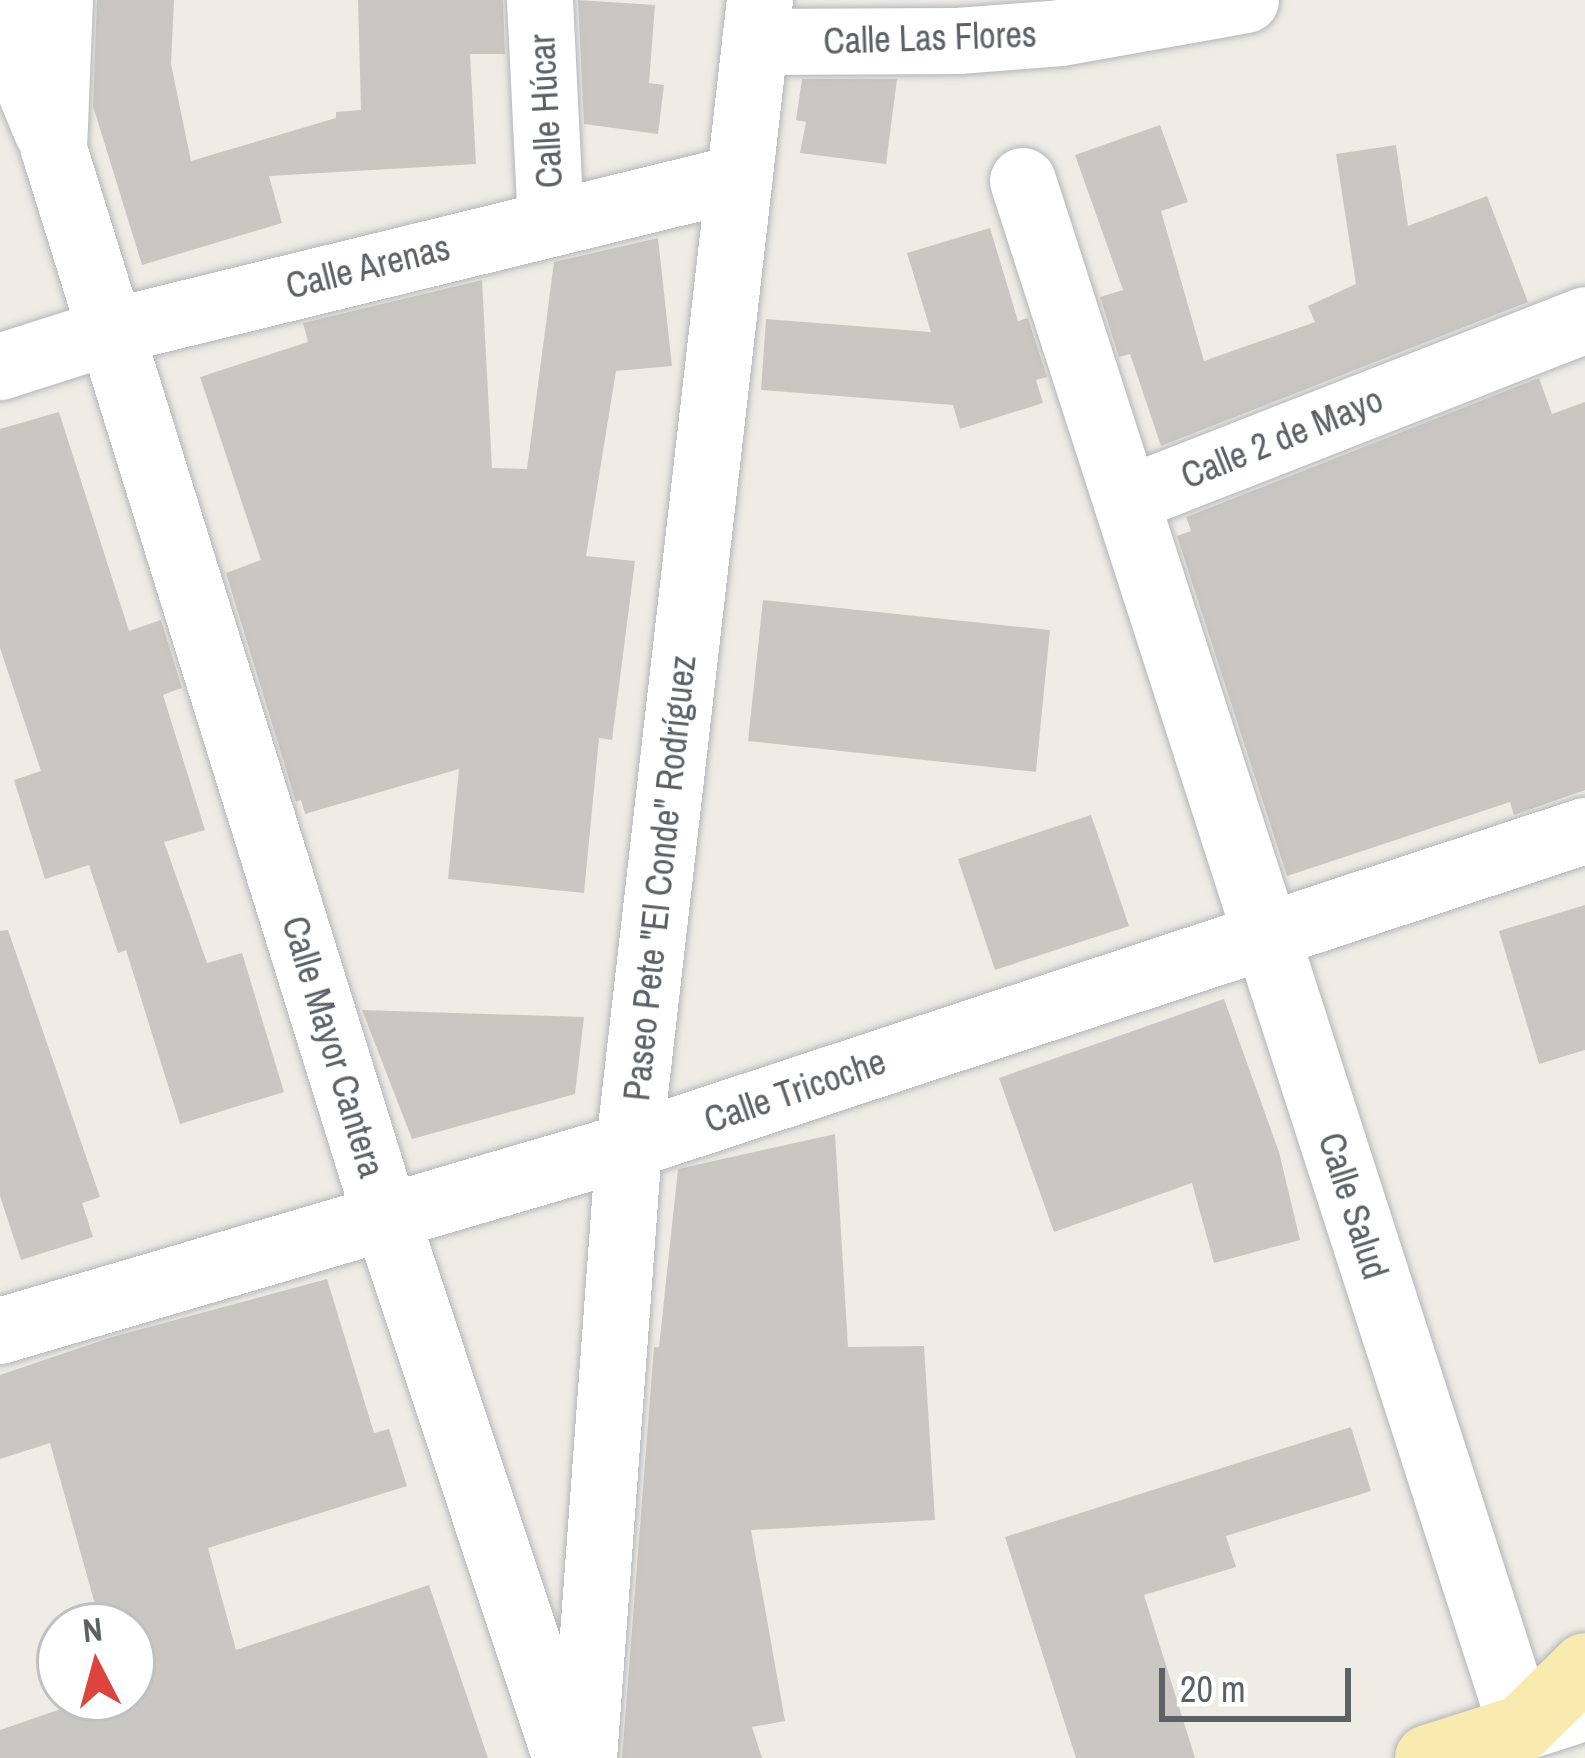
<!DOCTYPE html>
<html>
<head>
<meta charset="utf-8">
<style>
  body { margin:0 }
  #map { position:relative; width:1585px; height:1758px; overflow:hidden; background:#efece6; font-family:"Archivo Narrow",sans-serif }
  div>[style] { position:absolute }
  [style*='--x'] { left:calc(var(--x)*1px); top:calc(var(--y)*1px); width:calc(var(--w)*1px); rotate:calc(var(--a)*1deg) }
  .building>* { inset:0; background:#cac7c2 }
  .roads { filter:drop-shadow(0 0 3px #b3b6b9) drop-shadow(0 0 3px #b3b6b9) }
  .minor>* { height:66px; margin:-33px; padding:0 33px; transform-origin:33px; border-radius:33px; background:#fff }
  .major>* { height:66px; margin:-33px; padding:0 33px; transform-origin:33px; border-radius:33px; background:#f9ebb0 }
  span { translate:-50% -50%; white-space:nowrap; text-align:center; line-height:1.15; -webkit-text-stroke:12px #fff; paint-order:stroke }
  .street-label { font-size:36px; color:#5d6165 }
  .north { position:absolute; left:36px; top:1602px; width:120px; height:120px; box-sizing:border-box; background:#fff; border:3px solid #bec0c1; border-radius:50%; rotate:354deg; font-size:33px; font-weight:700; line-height:48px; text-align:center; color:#5d6165 }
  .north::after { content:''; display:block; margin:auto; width:42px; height:54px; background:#dd443d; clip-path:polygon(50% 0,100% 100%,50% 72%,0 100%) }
  .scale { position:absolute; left:1159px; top:1668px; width:192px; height:54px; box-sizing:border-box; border:6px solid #5d6165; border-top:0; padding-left:15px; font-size:36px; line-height:42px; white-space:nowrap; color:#5d6165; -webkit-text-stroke:9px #fff; paint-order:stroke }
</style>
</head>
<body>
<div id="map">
  <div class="building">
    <div style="clip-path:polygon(97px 0,174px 0,171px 64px,191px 161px,336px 118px,336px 112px,361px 110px,358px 0,503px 0,505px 54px,470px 54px,476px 164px,269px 176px,282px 223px,142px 265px,93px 106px)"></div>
    <div style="clip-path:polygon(578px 0,655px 5px,649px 83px,664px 85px,658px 134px,584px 124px)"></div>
    <div style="clip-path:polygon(802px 79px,897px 79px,886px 164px,800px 153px,806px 122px,796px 120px)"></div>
    <div style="clip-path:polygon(1160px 125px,1188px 202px,1161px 211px,1204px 361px,1315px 322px,1308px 306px,1356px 284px,1336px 154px,1396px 145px,1408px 226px,1487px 196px,1528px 302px,1161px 446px,1130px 354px,1119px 357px,1100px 297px,1123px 290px,1075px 155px)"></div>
    <div style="clip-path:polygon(990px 228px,1018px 321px,1028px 318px,1047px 377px,1036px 380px,1043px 403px,960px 429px,953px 405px,761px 390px,766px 319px,931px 332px,907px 253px)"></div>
    <div style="clip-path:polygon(658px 238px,672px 366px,616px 371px,586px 556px,635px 561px,612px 740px,599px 738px,584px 893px,448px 879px,459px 769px,305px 814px,301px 800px,296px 802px,226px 573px,261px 560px,200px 377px,308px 342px,303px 323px,482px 280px,492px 468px,527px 469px,554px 262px)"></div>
    <div style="clip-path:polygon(1539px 378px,1552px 414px,1585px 402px,1585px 790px,1514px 815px,1510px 802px,1287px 876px,1177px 536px,1191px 531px,1186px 517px)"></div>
    <div style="clip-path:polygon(59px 412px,129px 631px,161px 620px,182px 688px,163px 695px,205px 830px,164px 842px,207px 963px,242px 953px,284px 1092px,180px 1124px,126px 950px,118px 953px,89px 865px,45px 879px,14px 780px,41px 771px,0 648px,0 429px)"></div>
    <div style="clip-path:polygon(763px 600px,1050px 630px,1036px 772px,748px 741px)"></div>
    <div style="clip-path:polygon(1091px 815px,1129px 926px,995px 970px,958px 859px)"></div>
    <div style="clip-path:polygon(1585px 905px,1585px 1050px,1539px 1064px,1499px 931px)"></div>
    <div style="clip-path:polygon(8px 930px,100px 1197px,82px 1203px,93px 1237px,21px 1260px,0 1196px,0 931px)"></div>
    <div style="clip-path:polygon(1224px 999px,1279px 1152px,1300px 1240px,1214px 1263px,1192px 1183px,1054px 1232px,999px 1078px)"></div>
    <div style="clip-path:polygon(362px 1010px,584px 1017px,575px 1094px,412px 1139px)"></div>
    <div style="clip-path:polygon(835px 1134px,848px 1347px,924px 1346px,935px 1520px,751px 1530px,785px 1721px,752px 1727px,762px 1758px,622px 1758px,654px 1347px,659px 1347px,678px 1169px)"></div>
    <div style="clip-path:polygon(327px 1279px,374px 1433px,389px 1429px,407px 1486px,208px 1548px,236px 1650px,429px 1585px,488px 1758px,0 1758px,0 1730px,93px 1698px,132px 1698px,132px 1626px,101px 1626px,50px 1443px,0 1459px,0 1375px,112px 1337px)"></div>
    <div style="clip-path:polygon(1351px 1427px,1371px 1491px,1226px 1536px,1236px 1567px,1144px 1595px,1195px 1758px,1076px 1758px,1005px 1537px)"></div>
  </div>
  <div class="roads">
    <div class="minor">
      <div style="--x:60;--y:0;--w:149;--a:92.3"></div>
      <div style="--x:54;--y:149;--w:1118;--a:72.73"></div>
      <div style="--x:386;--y:1217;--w:570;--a:71.6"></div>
      <div style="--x:540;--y:0;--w:221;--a:87.2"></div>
      <div style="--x:0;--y:17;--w:123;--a:67.6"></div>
      <div style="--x:755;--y:42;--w:203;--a:-0.3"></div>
      <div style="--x:958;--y:41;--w:103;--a:-4.4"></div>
      <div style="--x:1061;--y:33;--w:188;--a:-10.1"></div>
      <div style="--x:1023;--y:181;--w:1625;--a:72.12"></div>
      <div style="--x:1522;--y:1728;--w:52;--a:-18.1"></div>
      <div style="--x:0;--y:367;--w:115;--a:-17.7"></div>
      <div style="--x:110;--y:332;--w:648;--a:-13.76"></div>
      <div style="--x:1129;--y:499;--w:490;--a:-21.4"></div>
      <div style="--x:0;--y:1331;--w:656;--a:-16.39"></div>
      <div style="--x:629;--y:1146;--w:1007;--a:-18.24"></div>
      <div style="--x:584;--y:1758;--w:614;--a:-85.79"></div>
      <div style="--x:629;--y:1146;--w:1153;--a:-83.48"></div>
    </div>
    <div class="major">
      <div style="--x:1428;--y:1758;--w:99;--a:-17.7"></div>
      <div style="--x:1522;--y:1728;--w:88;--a:-44.5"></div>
    </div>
  </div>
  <div class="street-label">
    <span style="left:930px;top:38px;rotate:-2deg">Calle Las Flores</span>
    <span style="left:546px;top:111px;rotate:-93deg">Calle Húcar</span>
    <span style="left:368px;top:267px;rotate:-14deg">Calle Arenas</span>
    <span style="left:1282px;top:438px;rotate:-22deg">Calle 2 de Mayo</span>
    <span style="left:660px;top:878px;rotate:-84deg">Paseo Pete "El Conde" Rodríguez</span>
    <span style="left:333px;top:1047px;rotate:73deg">Calle Mayor Cantera</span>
    <span style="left:795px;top:1091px;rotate:-19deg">Calle Tricoche</span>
    <span style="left:1353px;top:1206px;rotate:72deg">Calle Salud</span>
  </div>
  <div class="north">N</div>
  <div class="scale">20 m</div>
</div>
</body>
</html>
